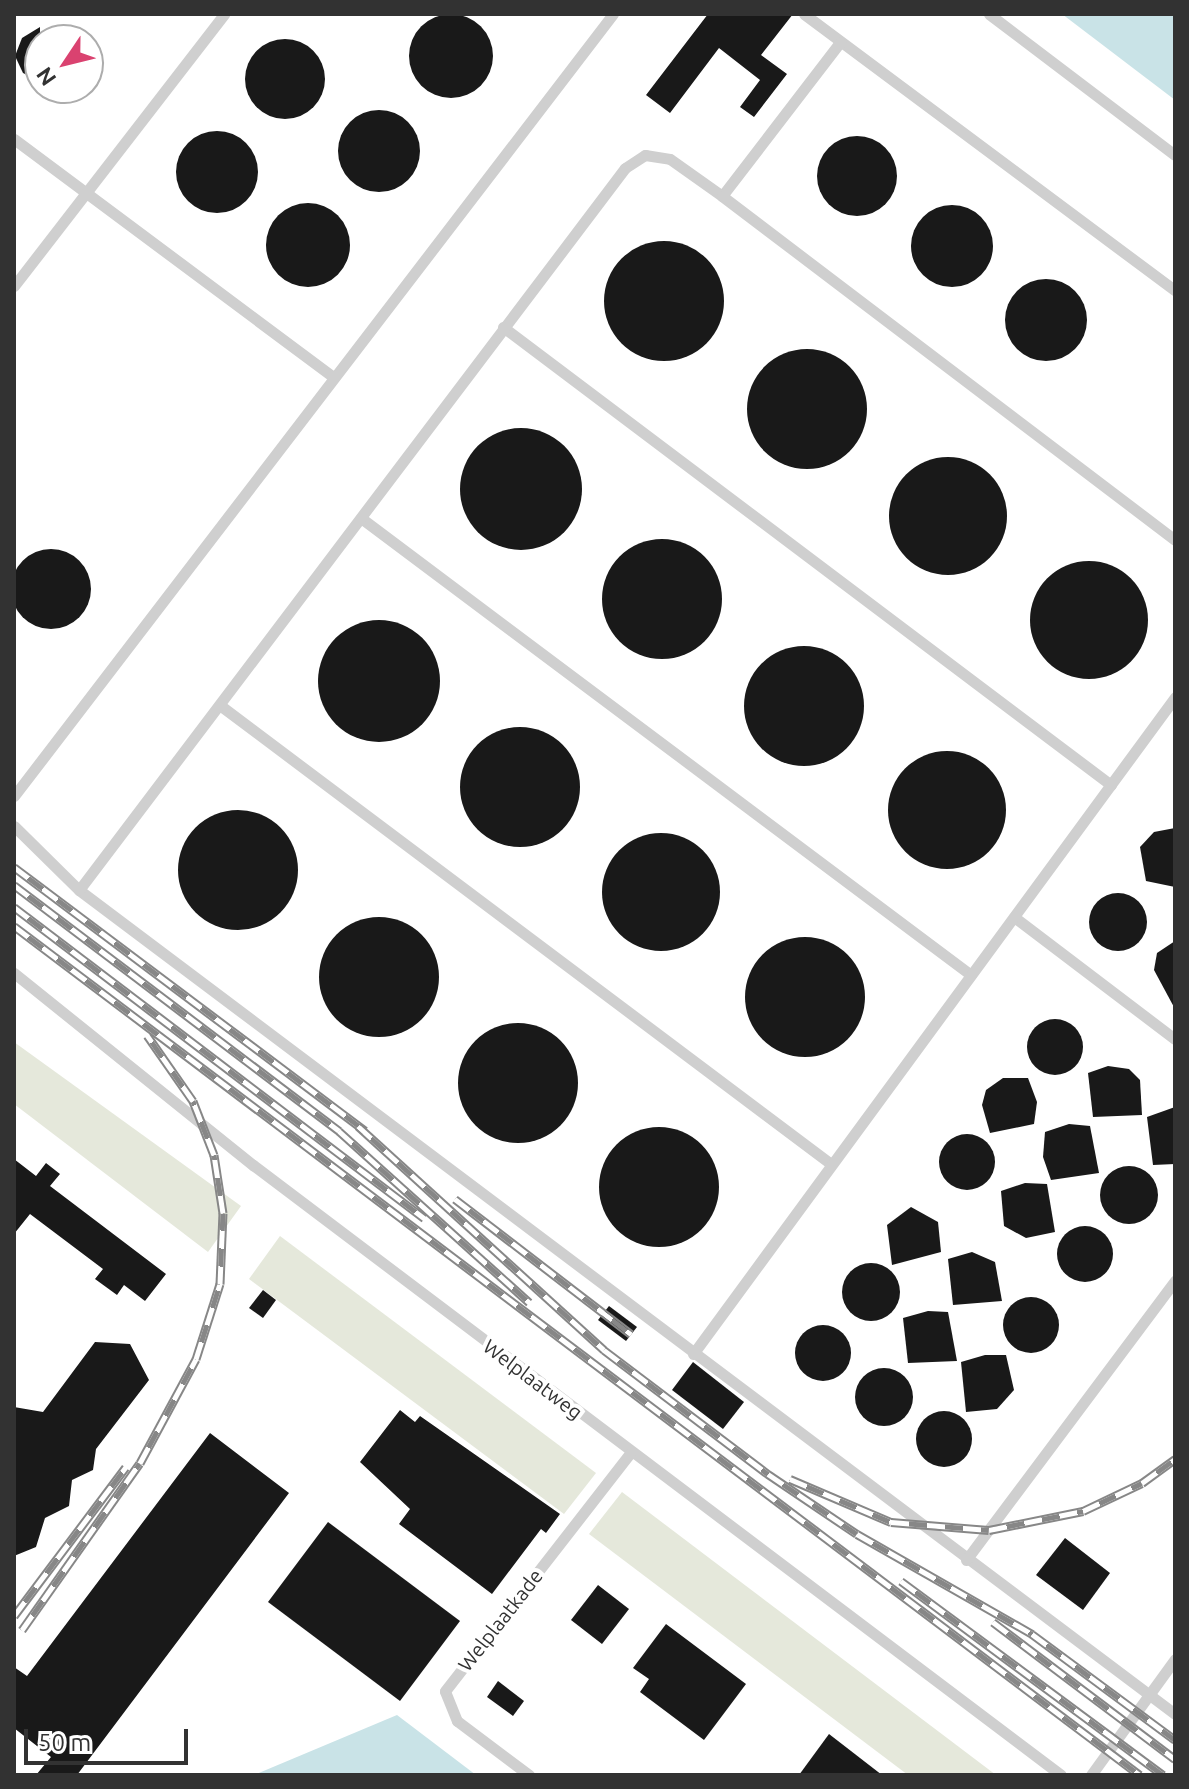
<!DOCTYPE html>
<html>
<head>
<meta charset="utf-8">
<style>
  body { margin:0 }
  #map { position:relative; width:1189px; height:1789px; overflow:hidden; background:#fff; font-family:Ubuntu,sans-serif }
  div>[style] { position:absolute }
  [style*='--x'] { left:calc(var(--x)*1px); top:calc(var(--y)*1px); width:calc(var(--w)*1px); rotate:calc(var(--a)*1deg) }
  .green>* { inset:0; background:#e5e8db }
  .water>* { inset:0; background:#c9e3e7 }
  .building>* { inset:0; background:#191919 }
  .round { border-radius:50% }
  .service>* { height:11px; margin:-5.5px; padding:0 5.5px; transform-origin:5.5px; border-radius:5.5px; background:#cfcfcf }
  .rail>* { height:9px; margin-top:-4.5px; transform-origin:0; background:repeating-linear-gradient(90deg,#fff 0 18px,#878787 0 36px); box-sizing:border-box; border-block:2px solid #878787 }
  span { translate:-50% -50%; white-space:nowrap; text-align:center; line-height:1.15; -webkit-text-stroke:8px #fff; paint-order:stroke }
  .street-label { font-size:20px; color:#323232 }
  .frame { position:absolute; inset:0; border:16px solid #323232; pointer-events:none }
  .north { position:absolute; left:24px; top:24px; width:80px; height:80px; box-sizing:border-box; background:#fff; border:2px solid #adadad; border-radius:50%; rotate:235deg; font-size:22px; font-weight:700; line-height:32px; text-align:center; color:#323232 }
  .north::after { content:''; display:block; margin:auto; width:28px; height:36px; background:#da4270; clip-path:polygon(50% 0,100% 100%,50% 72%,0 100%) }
  .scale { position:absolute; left:24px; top:1729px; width:164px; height:36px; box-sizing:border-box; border:4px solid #323232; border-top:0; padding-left:10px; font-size:24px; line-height:28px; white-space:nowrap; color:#323232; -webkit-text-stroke:6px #fff; paint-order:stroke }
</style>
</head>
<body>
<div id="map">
  <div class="green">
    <div style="clip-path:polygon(14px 1042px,241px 1206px,208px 1252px,14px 1104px)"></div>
    <div style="clip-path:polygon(280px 1236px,596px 1473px,564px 1514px,249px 1279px)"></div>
    <div style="clip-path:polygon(622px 1492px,996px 1775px,908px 1775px,589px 1534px)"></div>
  </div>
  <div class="water">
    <div style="clip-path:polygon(1062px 14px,1175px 14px,1175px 100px)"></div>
    <div style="clip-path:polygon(397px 1715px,476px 1775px,254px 1775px)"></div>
  </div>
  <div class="building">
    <div style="clip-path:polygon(708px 14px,793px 14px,761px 55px,787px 74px,754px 117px,740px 107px,760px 80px,719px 48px,670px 113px,646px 95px)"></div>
    <div class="round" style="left:409px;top:14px;width:84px;height:84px"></div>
    <div style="clip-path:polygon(40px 27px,40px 81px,23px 73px,15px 56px,22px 38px)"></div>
    <div class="round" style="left:245px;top:39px;width:80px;height:80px"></div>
    <div class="round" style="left:338px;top:110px;width:82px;height:82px"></div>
    <div class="round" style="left:176px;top:131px;width:82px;height:82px"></div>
    <div class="round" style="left:817px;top:136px;width:80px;height:80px"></div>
    <div class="round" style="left:266px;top:203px;width:84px;height:84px"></div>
    <div class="round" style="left:911px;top:205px;width:82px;height:82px"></div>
    <div class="round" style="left:604px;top:241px;width:120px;height:120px"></div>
    <div class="round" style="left:1005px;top:279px;width:82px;height:82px"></div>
    <div class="round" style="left:747px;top:349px;width:120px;height:120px"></div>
    <div class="round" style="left:460px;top:428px;width:122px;height:122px"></div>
    <div class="round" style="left:889px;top:457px;width:118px;height:118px"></div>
    <div class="round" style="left:602px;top:539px;width:120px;height:120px"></div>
    <div class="round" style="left:11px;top:549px;width:80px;height:80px"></div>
    <div class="round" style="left:1030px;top:561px;width:118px;height:118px"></div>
    <div class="round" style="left:318px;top:620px;width:122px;height:122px"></div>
    <div class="round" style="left:744px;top:646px;width:120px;height:120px"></div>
    <div class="round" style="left:460px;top:727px;width:120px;height:120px"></div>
    <div class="round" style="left:888px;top:751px;width:118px;height:118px"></div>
    <div class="round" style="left:178px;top:810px;width:120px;height:120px"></div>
    <div style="clip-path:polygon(1175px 828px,1175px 887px,1146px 881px,1140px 847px,1154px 832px)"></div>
    <div class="round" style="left:602px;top:833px;width:118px;height:118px"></div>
    <div class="round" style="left:1089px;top:893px;width:58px;height:58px"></div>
    <div class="round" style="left:319px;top:917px;width:120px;height:120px"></div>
    <div class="round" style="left:745px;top:937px;width:120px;height:120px"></div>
    <div style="clip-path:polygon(1175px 941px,1175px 1009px,1154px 970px,1157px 953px)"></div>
    <div class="round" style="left:1027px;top:1019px;width:56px;height:56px"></div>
    <div class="round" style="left:458px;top:1023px;width:120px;height:120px"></div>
    <div style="clip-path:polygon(1108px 1066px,1129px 1069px,1140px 1080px,1142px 1115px,1093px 1117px,1088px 1073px)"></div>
    <div style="clip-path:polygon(1028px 1078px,1037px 1102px,1034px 1124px,990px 1133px,982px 1105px,986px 1090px,1003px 1078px)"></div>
    <div style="clip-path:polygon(1175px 1107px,1175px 1164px,1153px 1165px,1147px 1117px)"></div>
    <div style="clip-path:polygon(1069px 1124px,1090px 1126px,1099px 1173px,1051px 1180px,1043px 1157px,1045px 1132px)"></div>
    <div class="round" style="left:599px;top:1127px;width:120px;height:120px"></div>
    <div class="round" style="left:939px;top:1134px;width:56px;height:56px"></div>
    <div style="clip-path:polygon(14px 1159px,36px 1176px,46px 1163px,60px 1174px,50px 1186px,166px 1274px,145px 1301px,124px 1285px,117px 1295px,95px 1279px,103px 1269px,30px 1214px,14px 1234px)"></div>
    <div class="round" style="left:1100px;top:1166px;width:58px;height:58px"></div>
    <div style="clip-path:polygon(1025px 1183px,1047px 1184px,1055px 1232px,1026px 1238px,1004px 1226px,1001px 1191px)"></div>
    <div style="clip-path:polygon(911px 1207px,938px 1222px,941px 1252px,892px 1265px,887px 1225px)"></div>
    <div class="round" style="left:1057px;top:1226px;width:56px;height:56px"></div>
    <div style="clip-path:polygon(972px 1252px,995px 1262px,1002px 1301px,953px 1305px,948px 1259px)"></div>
    <div class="round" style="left:842px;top:1263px;width:58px;height:58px"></div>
    <div style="clip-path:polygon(263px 1290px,276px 1300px,263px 1318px,249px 1308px)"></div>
    <div class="round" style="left:1003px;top:1297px;width:56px;height:56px"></div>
    <div style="clip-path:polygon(609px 1306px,637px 1327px,626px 1341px,598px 1320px)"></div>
    <div style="clip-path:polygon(928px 1311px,948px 1312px,957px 1361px,908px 1363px,903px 1318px)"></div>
    <div class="round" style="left:795px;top:1325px;width:56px;height:56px"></div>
    <div style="clip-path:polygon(95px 1342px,130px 1344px,149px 1380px,96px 1449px,93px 1470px,72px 1480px,69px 1506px,45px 1518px,36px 1547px,14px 1556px,14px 1407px,43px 1412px)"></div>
    <div style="clip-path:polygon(985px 1355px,1006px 1355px,1014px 1390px,997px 1409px,966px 1412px,961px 1362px)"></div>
    <div style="clip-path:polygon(693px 1362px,744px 1402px,723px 1429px,672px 1390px)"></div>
    <div class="round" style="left:855px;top:1368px;width:58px;height:58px"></div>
    <div style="clip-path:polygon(400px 1410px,415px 1422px,420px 1416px,560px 1514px,546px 1533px,541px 1529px,492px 1594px,399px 1524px,410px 1509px,360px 1462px)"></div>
    <div class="round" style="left:916px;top:1411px;width:56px;height:56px"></div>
    <div style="clip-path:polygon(210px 1433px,289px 1493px,77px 1775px,36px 1775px,51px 1757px,14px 1728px,14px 1667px,27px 1676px)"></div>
    <div style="clip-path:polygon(328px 1522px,460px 1621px,400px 1701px,268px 1602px)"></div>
    <div style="clip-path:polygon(1065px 1538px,1110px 1573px,1083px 1610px,1036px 1575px)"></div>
    <div style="clip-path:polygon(598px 1585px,629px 1609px,602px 1644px,571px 1620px)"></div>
    <div style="clip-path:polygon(666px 1624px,746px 1684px,704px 1740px,640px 1692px,649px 1679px,633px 1668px)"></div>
    <div style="clip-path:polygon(498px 1681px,524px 1701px,513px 1716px,487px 1697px)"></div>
    <div style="clip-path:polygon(829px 1734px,882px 1775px,799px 1775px)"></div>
  </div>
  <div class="service">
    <div style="--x:804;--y:14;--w:463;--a:36.7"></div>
    <div style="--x:989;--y:14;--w:233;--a:37.2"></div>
    <div style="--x:14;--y:139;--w:398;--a:36.7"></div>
    <div style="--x:722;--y:196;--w:194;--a:-52.5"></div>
    <div style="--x:14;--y:286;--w:344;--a:-52.3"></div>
    <div style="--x:503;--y:327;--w:761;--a:36.99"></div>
    <div style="--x:361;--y:518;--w:762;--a:36.84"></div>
    <div style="--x:221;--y:706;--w:763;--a:36.9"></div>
    <div style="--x:14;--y:796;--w:985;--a:-52.55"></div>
    <div style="--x:14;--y:826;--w:91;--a:44.6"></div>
    <div style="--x:79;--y:890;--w:1371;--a:36.94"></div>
    <div style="--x:79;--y:890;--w:905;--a:-52.9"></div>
    <div style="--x:625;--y:168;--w:24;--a:-33"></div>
    <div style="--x:645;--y:155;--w:25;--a:9"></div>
    <div style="--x:670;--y:159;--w:64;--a:35.4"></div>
    <div style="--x:722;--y:196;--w:569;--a:37.21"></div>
    <div style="--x:1014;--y:917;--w:202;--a:37.2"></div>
    <div style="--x:14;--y:973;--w:307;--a:38.8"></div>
    <div style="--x:253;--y:1165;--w:1012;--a:37.05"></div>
    <div style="--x:693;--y:1354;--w:815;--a:-53.73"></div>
    <div style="--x:966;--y:1560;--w:349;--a:-53.2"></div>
    <div style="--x:529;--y:1775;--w:90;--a:-143.1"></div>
    <div style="--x:457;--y:1721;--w:32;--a:-112"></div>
    <div style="--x:445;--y:1691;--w:301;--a:-52.1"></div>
    <div style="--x:1091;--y:1775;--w:143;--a:-54.1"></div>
  </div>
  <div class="rail">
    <div style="--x:14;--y:867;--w:439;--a:36.9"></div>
    <div style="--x:14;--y:885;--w:408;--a:37.1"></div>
    <div style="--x:339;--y:1131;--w:256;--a:42"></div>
    <div style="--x:14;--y:907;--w:515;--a:37.18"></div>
    <div style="--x:14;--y:926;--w:1410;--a:37.02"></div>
    <div style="--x:358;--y:1126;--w:333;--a:42.3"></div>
    <div style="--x:604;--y:1350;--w:206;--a:37.1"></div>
    <div style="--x:768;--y:1474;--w:107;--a:34"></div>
    <div style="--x:857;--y:1534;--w:202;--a:29.7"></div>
    <div style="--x:1032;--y:1634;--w:178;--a:36.5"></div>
    <div style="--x:455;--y:1199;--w:222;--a:37.5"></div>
    <div style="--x:790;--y:1479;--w:110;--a:23.1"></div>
    <div style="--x:891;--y:1522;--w:98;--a:4.7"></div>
    <div style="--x:989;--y:1530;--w:96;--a:-11.4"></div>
    <div style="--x:1083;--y:1511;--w:65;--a:-25.4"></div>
    <div style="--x:1142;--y:1483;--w:41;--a:-36"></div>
    <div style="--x:901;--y:1581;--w:326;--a:36.5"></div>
    <div style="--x:14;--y:1616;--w:186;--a:-53.1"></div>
    <div style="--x:993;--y:1622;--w:228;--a:37"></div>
    <div style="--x:22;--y:1630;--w:204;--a:-54.8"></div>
    <div style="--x:140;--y:1463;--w:118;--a:-61.7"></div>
    <div style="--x:196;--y:1359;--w:79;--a:-72.3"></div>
    <div style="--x:220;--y:1284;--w:71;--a:-87.6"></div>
    <div style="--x:223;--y:1213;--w:59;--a:-98.8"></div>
    <div style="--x:214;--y:1155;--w:58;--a:-111.3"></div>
    <div style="--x:193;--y:1101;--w:80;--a:-124.9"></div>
  </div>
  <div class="street-label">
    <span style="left:533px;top:1379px;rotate:37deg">Welplaatweg</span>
    <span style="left:500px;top:1620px;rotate:-52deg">Welplaatkade</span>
  </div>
  <div class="frame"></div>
  <div class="north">N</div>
  <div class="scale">50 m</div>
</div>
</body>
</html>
